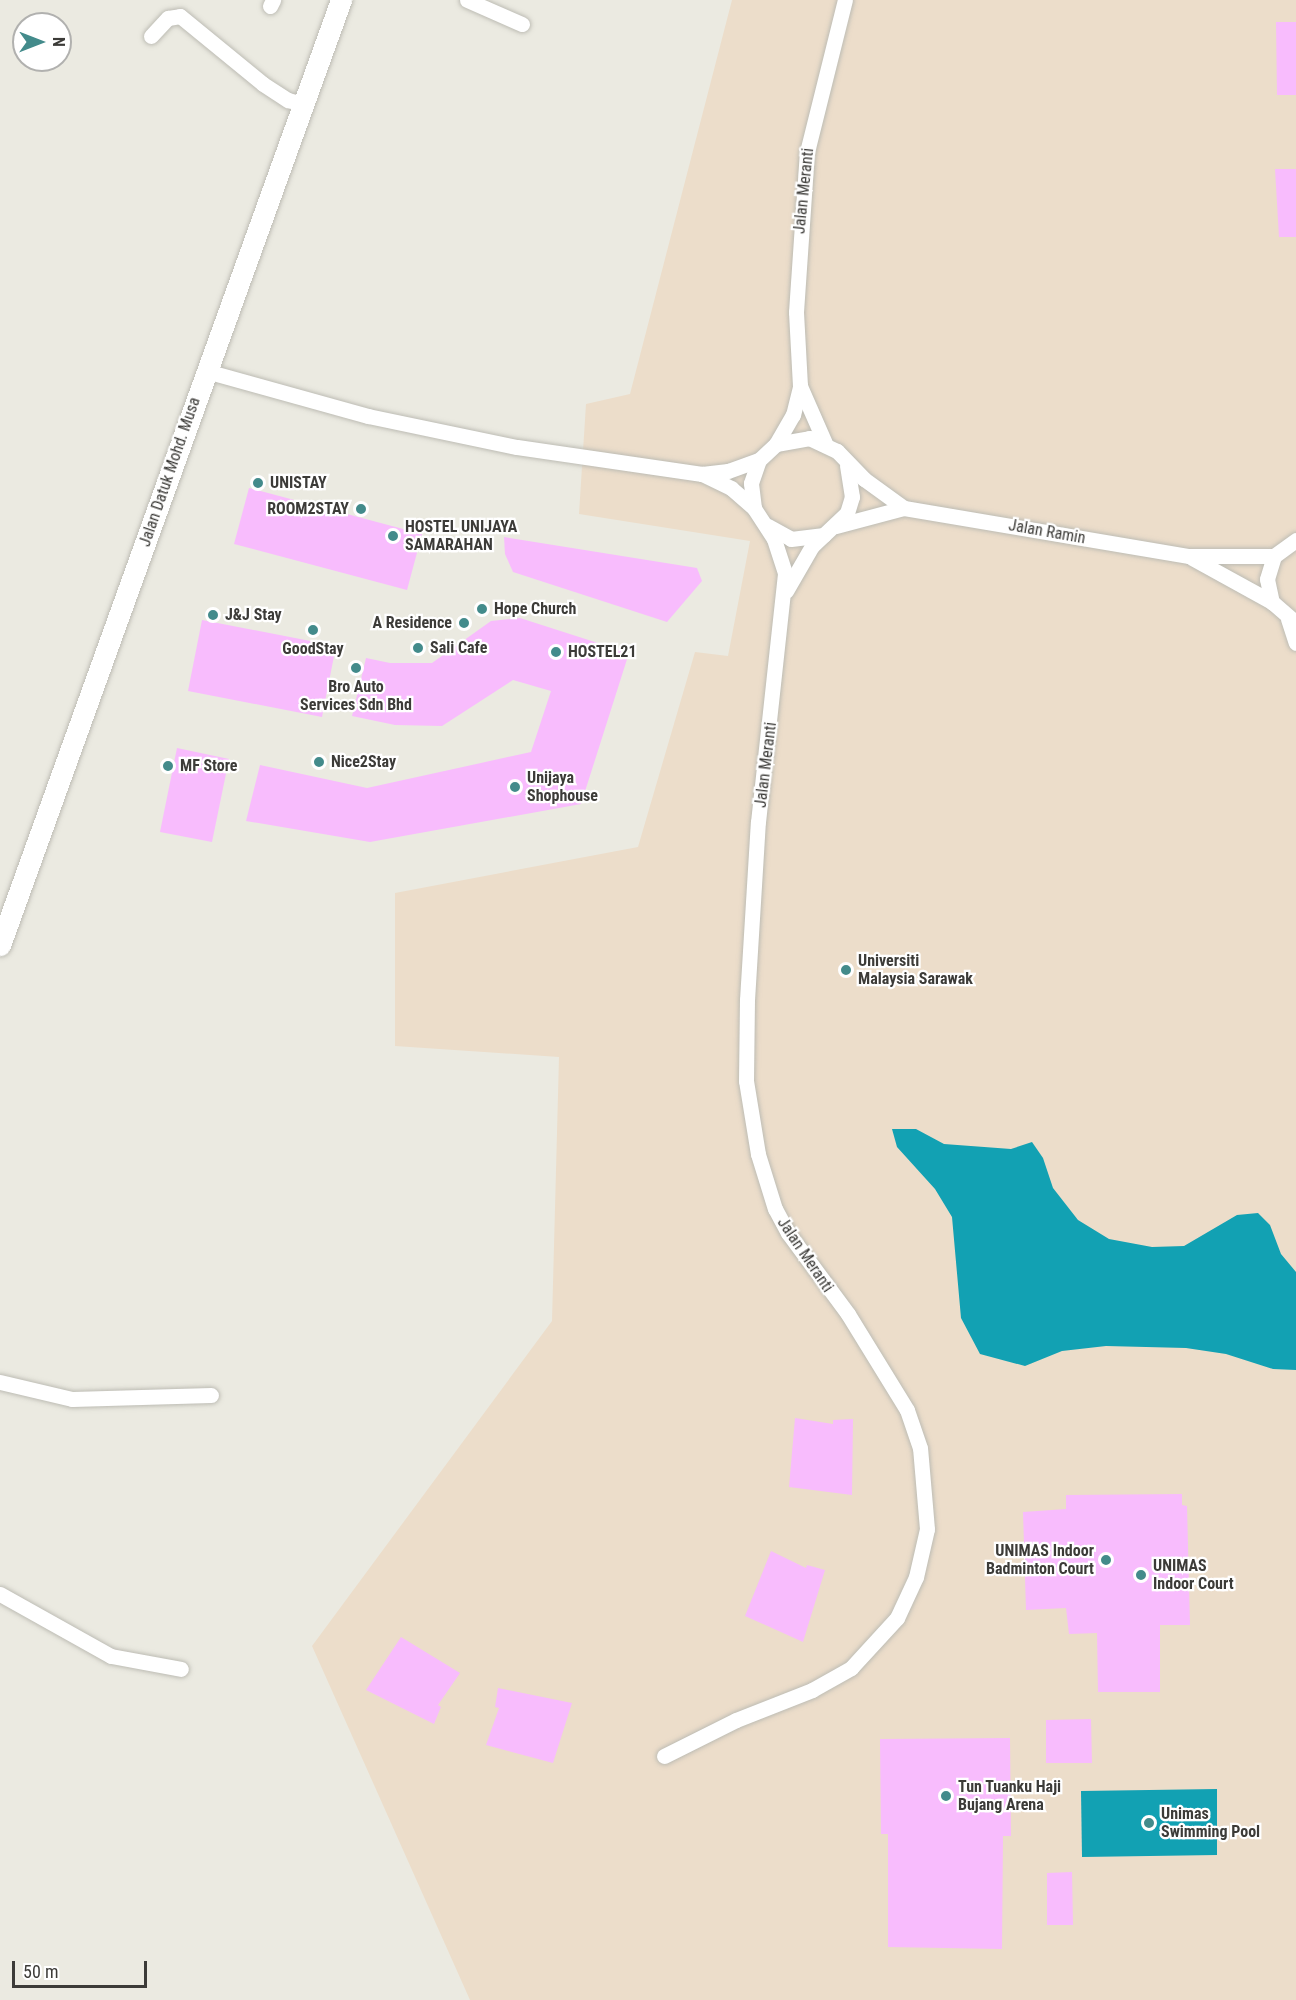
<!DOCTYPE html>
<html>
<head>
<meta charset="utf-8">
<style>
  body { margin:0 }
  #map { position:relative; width:1296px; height:2000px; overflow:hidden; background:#ebeae1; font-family:"Roboto Condensed",sans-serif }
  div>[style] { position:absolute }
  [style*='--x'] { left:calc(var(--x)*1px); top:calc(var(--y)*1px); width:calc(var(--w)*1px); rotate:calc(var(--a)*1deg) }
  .education>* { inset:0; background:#ecddca }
  .water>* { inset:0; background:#12a1b3 }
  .building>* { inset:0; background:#f8bcfd }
  .roads { filter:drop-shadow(0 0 2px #bdbcb4) drop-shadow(0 0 2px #bdbcb4) }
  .street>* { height:15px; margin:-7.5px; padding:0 7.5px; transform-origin:7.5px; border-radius:7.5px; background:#fff }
  .secondary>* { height:21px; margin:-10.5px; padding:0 10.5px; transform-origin:10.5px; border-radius:10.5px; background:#fff }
  .dots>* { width:16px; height:16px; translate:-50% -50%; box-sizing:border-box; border:3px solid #fff; border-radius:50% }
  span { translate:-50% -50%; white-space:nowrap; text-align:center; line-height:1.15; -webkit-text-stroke:4.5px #fff; paint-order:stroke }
  .street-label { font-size:16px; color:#3c3b38 }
  .poi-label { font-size:16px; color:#3c3b38; font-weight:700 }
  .left { translate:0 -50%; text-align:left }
  .right { translate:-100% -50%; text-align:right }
  .north { position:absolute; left:12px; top:12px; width:60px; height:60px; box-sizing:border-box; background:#fff; border:2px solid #b1b1af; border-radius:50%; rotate:90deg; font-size:16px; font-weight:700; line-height:24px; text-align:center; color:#3c3b38 }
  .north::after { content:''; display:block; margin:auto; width:21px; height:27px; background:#438b8b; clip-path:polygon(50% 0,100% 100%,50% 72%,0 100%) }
  .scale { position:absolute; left:12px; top:1961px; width:135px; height:27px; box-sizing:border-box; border:3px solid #3c3b38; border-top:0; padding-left:8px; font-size:18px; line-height:21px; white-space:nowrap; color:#3c3b38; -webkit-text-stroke:4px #fff; paint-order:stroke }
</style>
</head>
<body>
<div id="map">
  <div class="education">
    <div style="clip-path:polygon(732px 0,1296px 0,1296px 2000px,470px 2000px,312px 1646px,552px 1321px,559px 1057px,395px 1046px,395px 893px,638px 847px,695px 652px,728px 656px,750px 541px,579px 514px,586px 404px,630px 394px)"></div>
  </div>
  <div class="water">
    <div style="clip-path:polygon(892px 1129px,916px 1129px,944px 1144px,1011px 1149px,1032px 1142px,1043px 1158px,1053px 1188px,1078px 1220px,1109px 1239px,1152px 1247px,1184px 1246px,1237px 1215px,1258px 1213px,1270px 1225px,1281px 1254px,1296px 1272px,1296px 1370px,1273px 1369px,1226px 1354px,1186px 1348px,1106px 1346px,1062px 1351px,1025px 1366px,980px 1354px,961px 1318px,952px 1217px,935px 1189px,897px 1147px)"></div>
    <div style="clip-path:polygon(1217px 1789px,1217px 1855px,1082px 1857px,1081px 1791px)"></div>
  </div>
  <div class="building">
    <div style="clip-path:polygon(1276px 22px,1296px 22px,1296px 95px,1277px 95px)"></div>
    <div style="clip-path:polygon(1275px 169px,1296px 169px,1296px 237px,1279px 237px)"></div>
    <div style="clip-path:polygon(249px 488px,422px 534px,407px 590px,234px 544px)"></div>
    <div style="clip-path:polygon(504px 537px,697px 568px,702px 581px,667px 622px,513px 572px,505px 554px)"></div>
    <div style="clip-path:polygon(520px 618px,629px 653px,581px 804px,370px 842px,246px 821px,260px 765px,367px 788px,531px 752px,551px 691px,513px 680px,442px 726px,395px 725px,352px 716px,366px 658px,390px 663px,432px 663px,491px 621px)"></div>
    <div style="clip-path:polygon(202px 620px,336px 646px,322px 717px,188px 691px)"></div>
    <div style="clip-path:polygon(177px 748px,229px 759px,212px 842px,160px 832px)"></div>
    <div style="clip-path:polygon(795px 1418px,833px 1424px,833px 1420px,853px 1419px,852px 1495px,789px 1487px)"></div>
    <div style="clip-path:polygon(1182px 1494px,1182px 1505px,1187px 1506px,1190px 1625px,1160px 1625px,1160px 1692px,1098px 1692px,1097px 1633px,1069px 1634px,1066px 1608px,1026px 1610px,1023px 1512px,1066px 1509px,1066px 1495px)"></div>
    <div style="clip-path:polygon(771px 1551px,806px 1568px,807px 1565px,825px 1570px,803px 1642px,745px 1616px)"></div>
    <div style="clip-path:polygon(401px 1637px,460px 1673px,438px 1705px,441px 1707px,434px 1724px,366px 1690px)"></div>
    <div style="clip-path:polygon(498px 1688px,572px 1703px,553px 1763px,486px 1745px,499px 1708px,495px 1707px)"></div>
    <div style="clip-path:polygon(1091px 1719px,1092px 1763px,1046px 1763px,1046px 1720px)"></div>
    <div style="clip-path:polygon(1010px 1738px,1011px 1836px,1003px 1836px,1002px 1949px,888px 1947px,888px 1834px,881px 1834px,880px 1739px)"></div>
    <div style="clip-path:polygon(1072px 1872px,1073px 1925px,1047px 1925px,1047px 1873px)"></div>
  </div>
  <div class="roads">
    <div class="street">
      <div style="--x:467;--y:0;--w:60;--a:23.6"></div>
      <div style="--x:270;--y:6;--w:7;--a:-63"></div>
      <div style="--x:151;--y:36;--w:25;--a:-47"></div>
      <div style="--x:168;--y:18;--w:12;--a:-9"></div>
      <div style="--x:180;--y:16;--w:107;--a:39.3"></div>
      <div style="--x:263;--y:84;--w:30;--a:33"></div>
      <div style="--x:288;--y:100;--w:16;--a:15"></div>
      <div style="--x:206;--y:371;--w:168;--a:15.5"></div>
      <div style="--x:368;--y:416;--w:152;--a:11.8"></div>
      <div style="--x:517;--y:447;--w:187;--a:8.3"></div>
      <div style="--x:702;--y:474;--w:26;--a:-7"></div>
      <div style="--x:728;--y:471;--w:33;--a:-20"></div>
      <div style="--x:800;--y:386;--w:62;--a:66.3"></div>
      <div style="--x:776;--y:444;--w:34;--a:-60"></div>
      <div style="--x:793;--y:415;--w:30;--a:-76"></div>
      <div style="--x:800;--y:386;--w:74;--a:-93.1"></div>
      <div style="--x:796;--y:312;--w:160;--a:-86.1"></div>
      <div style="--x:807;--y:152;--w:157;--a:-76"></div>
      <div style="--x:754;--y:508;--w:25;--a:-97"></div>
      <div style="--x:751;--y:483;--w:24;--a:-71"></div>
      <div style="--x:759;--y:460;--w:23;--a:-43"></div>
      <div style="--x:776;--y:444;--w:34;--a:-10"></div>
      <div style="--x:809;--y:438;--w:31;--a:25"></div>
      <div style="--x:837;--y:451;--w:39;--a:46"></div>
      <div style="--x:864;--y:479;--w:49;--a:35.9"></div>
      <div style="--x:904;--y:508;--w:289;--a:9.6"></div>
      <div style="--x:1189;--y:556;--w:85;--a:0"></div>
      <div style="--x:768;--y:526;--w:26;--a:29"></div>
      <div style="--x:791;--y:539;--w:33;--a:-7"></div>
      <div style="--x:836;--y:526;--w:70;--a:-14.8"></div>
      <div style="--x:1296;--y:540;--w:27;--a:144"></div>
      <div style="--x:1274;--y:556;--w:24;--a:107"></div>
      <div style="--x:1267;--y:579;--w:24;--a:78"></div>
      <div style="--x:1272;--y:602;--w:32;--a:41"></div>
      <div style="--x:1192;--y:558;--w:91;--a:28.8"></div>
      <div style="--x:786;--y:591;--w:52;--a:-60"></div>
      <div style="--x:812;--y:546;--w:48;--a:-43.3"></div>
      <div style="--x:847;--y:513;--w:17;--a:-73"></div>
      <div style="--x:852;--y:497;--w:32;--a:-99"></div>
      <div style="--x:1288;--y:619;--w:25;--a:72"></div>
      <div style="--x:0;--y:1382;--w:74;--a:13.3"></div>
      <div style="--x:72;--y:1399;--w:139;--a:-1.6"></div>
      <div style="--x:0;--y:1594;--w:127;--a:29.2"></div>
      <div style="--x:111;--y:1656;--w:71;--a:10.5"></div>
      <div style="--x:664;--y:1756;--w:80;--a:-26.6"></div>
      <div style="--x:736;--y:1720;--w:82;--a:-21.5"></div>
      <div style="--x:812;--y:1690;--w:45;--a:-29.4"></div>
      <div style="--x:851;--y:1668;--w:68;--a:-47.4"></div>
      <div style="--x:897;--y:1618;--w:45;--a:-65.1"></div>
      <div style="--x:916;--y:1577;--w:49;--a:-77.1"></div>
      <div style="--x:927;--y:1529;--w:81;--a:-94.9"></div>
      <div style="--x:920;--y:1448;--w:40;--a:-108.9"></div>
      <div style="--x:907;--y:1410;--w:113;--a:-121.6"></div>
      <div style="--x:848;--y:1314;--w:101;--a:-126.5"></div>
      <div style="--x:788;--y:1233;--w:27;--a:-118"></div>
      <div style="--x:775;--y:1209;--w:58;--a:-107.2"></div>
      <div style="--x:758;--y:1154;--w:74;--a:-99.3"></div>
      <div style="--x:746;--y:1081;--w:81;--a:-89.3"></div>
      <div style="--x:747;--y:1000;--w:178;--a:-86.5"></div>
      <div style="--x:758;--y:822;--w:250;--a:-83.8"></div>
      <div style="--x:785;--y:573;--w:36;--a:-108"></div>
      <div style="--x:774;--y:539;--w:37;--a:-123"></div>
      <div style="--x:754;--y:508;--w:30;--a:-139"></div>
      <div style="--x:731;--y:488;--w:32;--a:-154"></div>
    </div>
    <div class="secondary">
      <div style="--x:0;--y:945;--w:1005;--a:-70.16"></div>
    </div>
  </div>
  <div class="dots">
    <div style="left:258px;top:483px;background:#438b8b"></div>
    <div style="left:361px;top:509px;background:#438b8b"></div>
    <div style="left:393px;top:536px;background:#438b8b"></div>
    <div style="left:482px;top:609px;background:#438b8b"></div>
    <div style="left:213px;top:615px;background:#438b8b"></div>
    <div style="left:464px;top:623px;background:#438b8b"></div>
    <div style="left:313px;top:630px;background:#438b8b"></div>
    <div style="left:418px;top:648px;background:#438b8b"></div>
    <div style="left:556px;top:652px;background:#438b8b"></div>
    <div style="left:356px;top:668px;background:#438b8b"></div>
    <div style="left:319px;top:762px;background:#438b8b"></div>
    <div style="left:168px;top:766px;background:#438b8b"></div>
    <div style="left:515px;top:787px;background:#438b8b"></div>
    <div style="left:846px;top:970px;background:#438b8b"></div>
    <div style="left:1106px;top:1560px;background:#438b8b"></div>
    <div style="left:1141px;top:1575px;background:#438b8b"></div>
    <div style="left:946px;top:1796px;background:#438b8b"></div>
    <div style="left:1149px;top:1823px;background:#438b8b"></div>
  </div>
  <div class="street-label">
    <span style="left:804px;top:191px;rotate:-84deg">Jalan Meranti</span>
    <span style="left:170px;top:472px;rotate:-71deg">Jalan Datuk Mohd. Musa</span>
    <span style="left:1047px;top:532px;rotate:10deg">Jalan Ramin</span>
    <span style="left:766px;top:765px;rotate:-83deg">Jalan Meranti</span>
    <span style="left:805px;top:1255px;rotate:56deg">Jalan Meranti</span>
  </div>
  <div class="poi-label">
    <span class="left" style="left:270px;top:483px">UNISTAY</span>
    <span class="right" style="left:349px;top:509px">ROOM2STAY</span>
    <span class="left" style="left:405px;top:536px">HOSTEL UNIJAYA<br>SAMARAHAN</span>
    <span class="left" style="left:494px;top:609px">Hope Church</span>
    <span class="left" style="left:225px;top:615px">J&amp;J Stay</span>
    <span class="right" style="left:452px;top:623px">A Residence</span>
    <span class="left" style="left:430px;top:648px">Sali Cafe</span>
    <span style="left:313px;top:649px">GoodStay</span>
    <span class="left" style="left:568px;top:652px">HOSTEL21</span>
    <span style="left:356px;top:696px">Bro Auto<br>Services Sdn Bhd</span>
    <span class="left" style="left:331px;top:762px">Nice2Stay</span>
    <span class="left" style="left:180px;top:766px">MF Store</span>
    <span class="left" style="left:527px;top:787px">Unijaya<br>Shophouse</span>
    <span class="left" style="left:858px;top:970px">Universiti<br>Malaysia Sarawak</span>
    <span class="right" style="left:1094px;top:1560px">UNIMAS Indoor<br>Badminton Court</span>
    <span class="left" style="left:1153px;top:1575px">UNIMAS<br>Indoor Court</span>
    <span class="left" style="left:958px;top:1796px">Tun Tuanku Haji<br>Bujang Arena</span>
    <span class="left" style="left:1161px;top:1823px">Unimas<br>Swimming Pool</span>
  </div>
  <div class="north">N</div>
  <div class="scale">50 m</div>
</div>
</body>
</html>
